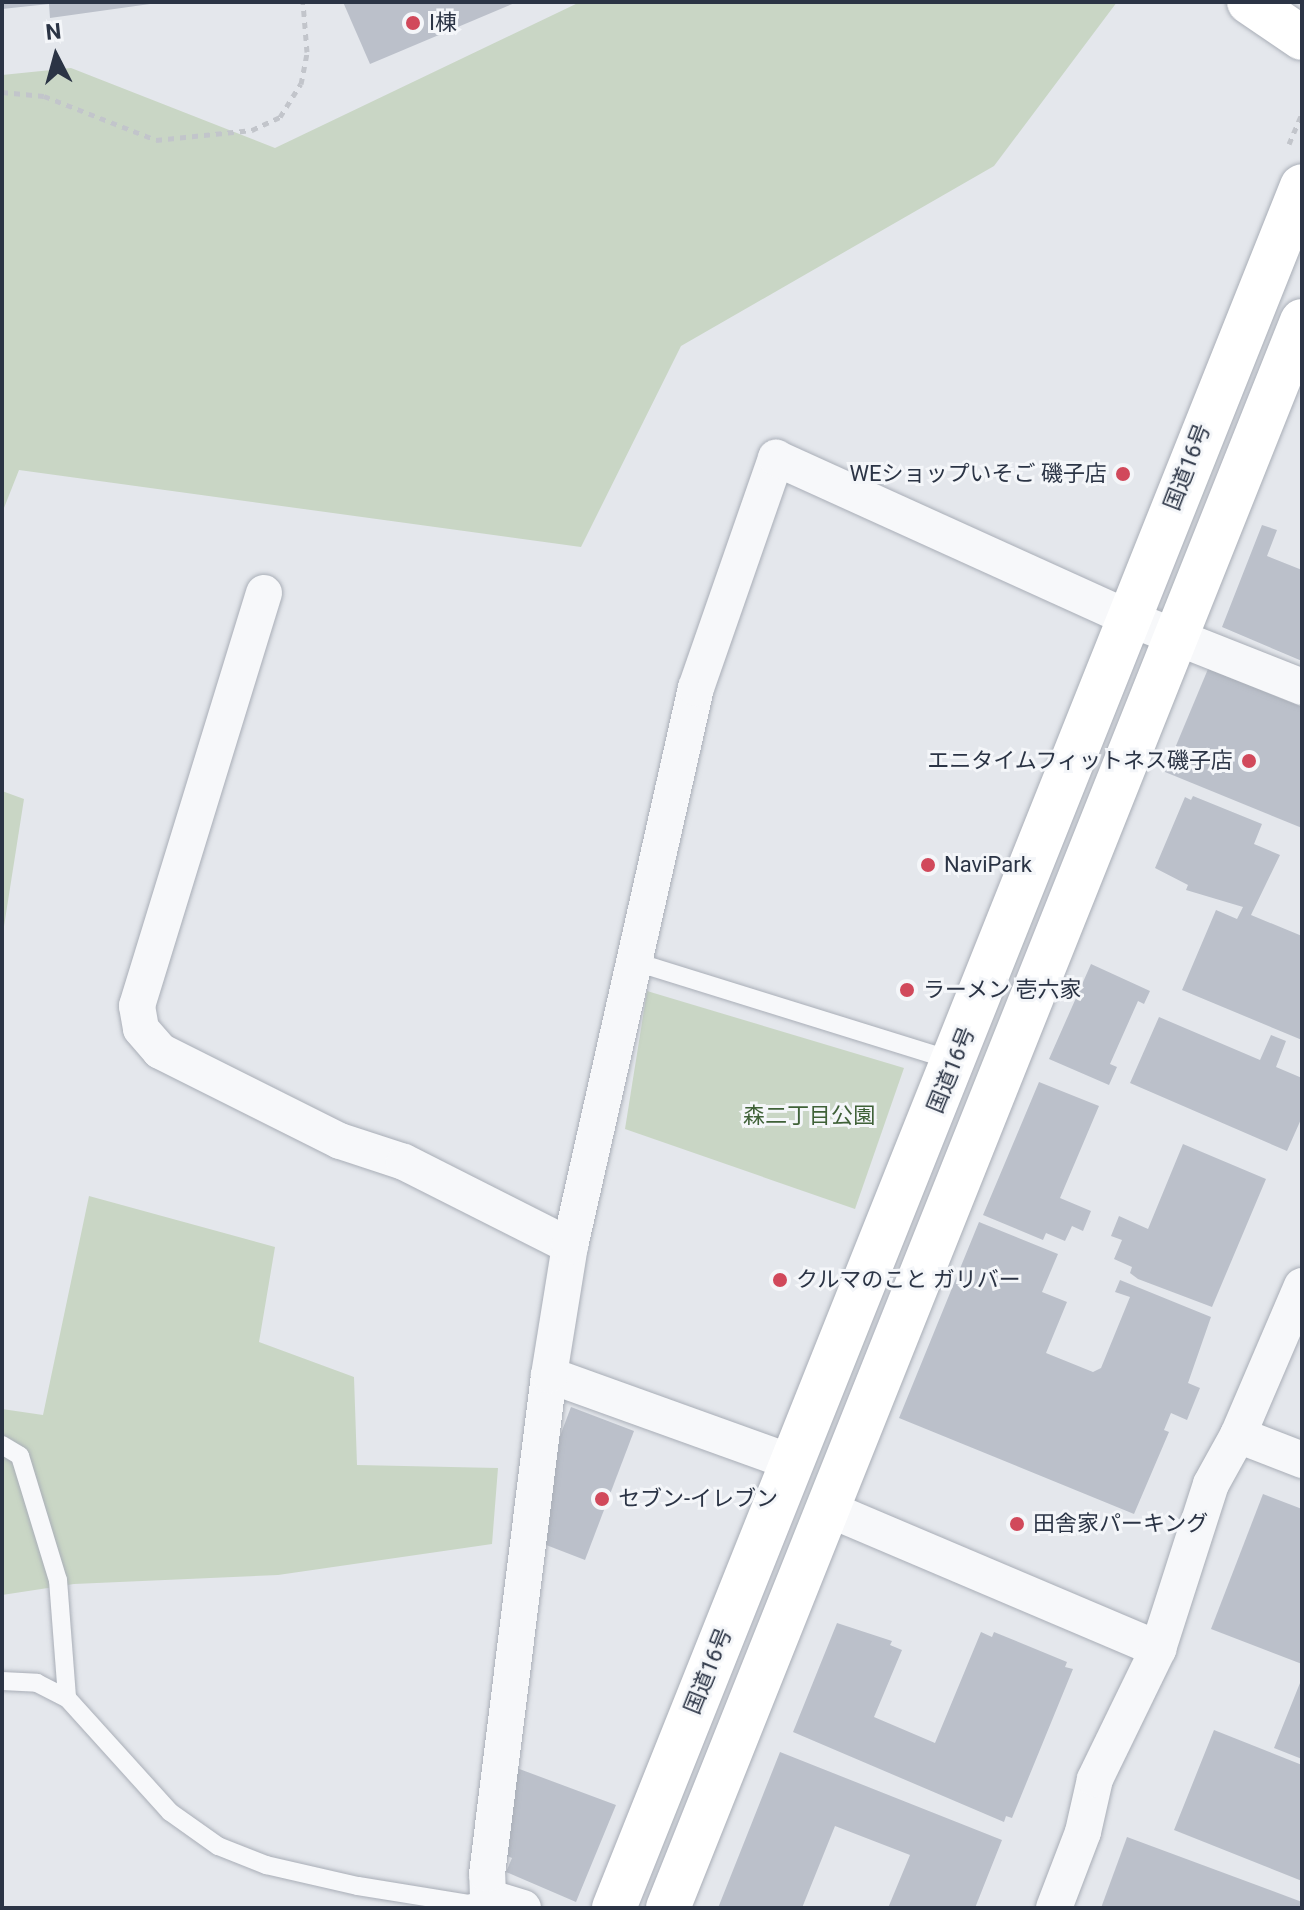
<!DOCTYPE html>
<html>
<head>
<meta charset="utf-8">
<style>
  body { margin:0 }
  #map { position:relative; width:1304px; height:1910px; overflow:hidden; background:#e4e7ec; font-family:Roboto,"Noto Sans JP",sans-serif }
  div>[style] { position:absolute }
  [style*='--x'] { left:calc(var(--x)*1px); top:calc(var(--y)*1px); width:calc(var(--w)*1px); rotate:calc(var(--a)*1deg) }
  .green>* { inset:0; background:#c9d6c5 }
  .building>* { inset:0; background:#bbc0ca }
  .path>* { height:5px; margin-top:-2.5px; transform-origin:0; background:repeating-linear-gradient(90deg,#c2c5cb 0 6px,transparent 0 12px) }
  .roads { filter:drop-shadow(0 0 2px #a9aeb7) drop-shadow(0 0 2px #a9aeb7) }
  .lane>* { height:18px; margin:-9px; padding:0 9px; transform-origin:9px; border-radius:9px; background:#f7f8fa }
  .street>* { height:36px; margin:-18px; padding:0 18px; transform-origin:18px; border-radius:18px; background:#f7f8fa }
  .secondary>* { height:44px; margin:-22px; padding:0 22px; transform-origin:22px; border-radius:22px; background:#fff }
  .highway>* { height:44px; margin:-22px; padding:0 22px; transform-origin:22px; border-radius:22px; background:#fff }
  .dots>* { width:22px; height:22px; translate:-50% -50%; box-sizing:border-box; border:4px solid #f4f6f9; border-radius:50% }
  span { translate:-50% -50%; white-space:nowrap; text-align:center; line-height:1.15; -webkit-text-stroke:6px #f4f6f9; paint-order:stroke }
  .poi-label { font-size:22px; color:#2b3445 }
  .left { translate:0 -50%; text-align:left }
  .right { translate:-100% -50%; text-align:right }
  .street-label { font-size:22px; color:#2b3445 }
  .park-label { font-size:22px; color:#3f6138 }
  .frame { position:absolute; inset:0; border:4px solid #2b3445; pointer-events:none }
  .north { position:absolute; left:16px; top:16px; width:80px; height:80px; -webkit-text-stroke:6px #f4f6f9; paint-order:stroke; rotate:354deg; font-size:22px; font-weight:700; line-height:32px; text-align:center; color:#2b3445 }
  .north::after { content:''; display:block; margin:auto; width:28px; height:36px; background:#2b3445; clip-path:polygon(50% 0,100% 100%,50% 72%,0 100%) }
</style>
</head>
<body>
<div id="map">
  <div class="green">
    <div style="clip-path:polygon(580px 2px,1117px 2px,994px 166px,681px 346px,581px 547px,19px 470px,2px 513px,2px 75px,71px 68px,275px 148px)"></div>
    <div style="clip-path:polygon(2px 791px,24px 799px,2px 939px)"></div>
    <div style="clip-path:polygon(647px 991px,904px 1068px,855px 1209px,625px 1129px)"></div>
    <div style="clip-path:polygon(89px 1196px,275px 1247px,259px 1342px,354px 1377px,357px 1465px,498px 1468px,492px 1544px,278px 1575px,74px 1584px,2px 1595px,2px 1409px,43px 1415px)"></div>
  </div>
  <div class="building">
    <div style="clip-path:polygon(2px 2px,150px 2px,150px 4px,50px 18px,49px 4px,2px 9px)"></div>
    <div style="clip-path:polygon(343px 2px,517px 2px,370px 64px)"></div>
    <div style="clip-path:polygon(1262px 525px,1277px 530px,1267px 556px,1302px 570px,1302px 661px,1222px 627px)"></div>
    <div style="clip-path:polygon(1208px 669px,1302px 707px,1302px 828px,1165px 772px)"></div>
    <div style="clip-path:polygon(1193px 796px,1262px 824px,1254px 844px,1280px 855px,1251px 915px,1302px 936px,1302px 1040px,1182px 990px,1216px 910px,1237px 919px,1243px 907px,1186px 890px,1188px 885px,1155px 868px,1185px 797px,1191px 800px)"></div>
    <div style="clip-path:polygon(1091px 964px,1150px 991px,1144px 1004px,1138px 1001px,1110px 1064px,1117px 1067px,1109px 1085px,1049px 1059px)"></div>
    <div style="clip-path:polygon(1159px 1017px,1260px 1060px,1271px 1035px,1286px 1041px,1276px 1067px,1302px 1078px,1302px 1117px,1287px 1151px,1130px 1083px)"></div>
    <div style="clip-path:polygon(1039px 1082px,1099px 1106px,1060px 1198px,1091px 1211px,1083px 1231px,1072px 1226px,1065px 1241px,1046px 1233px,1043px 1240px,983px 1215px)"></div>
    <div style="clip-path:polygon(1183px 1144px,1266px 1179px,1212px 1307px,1138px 1279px,1130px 1273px,1132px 1267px,1114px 1259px,1122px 1240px,1111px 1236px,1119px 1216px,1148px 1229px)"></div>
    <div style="clip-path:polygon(979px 1222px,1058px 1254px,1042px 1292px,1067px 1302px,1046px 1353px,1093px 1372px,1101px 1368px,1130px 1297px,1115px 1292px,1120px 1280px,1211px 1317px,1188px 1383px,1200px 1388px,1187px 1420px,1171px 1413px,1164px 1430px,1169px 1432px,1134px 1514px,899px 1418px)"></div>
    <div style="clip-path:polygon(571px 1407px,634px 1431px,585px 1560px,541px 1543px,548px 1468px)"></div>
    <div style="clip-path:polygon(1263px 1494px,1302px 1509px,1302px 1664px,1211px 1629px)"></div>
    <div style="clip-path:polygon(837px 1623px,892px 1641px,890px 1645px,902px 1650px,874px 1717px,935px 1743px,981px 1632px,992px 1637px,994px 1632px,1067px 1662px,1065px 1667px,1073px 1669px,1012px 1818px,1006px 1816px,1004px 1822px,793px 1732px)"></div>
    <div style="clip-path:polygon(1302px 1678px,1302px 1759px,1274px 1748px)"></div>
    <div style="clip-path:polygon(1214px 1730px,1302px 1765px,1302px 1881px,1174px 1830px)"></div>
    <div style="clip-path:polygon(780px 1752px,1002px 1840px,975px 1908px,888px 1908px,910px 1855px,835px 1826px,802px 1908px,718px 1908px)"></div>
    <div style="clip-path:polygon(514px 1767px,616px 1805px,576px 1902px,506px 1872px,512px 1858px,505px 1855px)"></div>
    <div style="clip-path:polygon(1127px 1837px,1302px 1902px,1302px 1908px,1101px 1908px)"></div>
  </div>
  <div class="path">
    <div style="--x:2;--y:92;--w:42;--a:5.4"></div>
    <div style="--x:44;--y:96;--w:120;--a:21.4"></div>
    <div style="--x:156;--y:140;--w:97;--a:-5.9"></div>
    <div style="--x:252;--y:130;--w:31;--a:-25"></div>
    <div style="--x:280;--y:117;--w:39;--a:-58"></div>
    <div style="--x:301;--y:84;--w:33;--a:-79"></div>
    <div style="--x:307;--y:52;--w:50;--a:-94.6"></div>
    <div style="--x:1289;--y:144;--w:33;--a:-67"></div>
  </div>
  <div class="roads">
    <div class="lane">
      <div style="--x:636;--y:962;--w:333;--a:17.3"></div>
      <div style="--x:2;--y:1445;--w:21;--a:31"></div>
      <div style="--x:20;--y:1456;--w:130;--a:73"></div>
      <div style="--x:58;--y:1580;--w:118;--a:85.6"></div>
      <div style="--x:2;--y:1681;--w:35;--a:3"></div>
      <div style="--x:37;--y:1683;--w:34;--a:27"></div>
      <div style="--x:67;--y:1698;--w:154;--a:47.9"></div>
      <div style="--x:170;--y:1812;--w:59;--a:35.3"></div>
      <div style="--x:218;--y:1846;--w:52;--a:21.6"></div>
      <div style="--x:266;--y:1865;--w:94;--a:12.9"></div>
      <div style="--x:358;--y:1886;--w:112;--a:9.2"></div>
      <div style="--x:469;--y:1904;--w:20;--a:-20"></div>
    </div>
    <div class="street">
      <div style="--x:264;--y:593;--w:432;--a:107.1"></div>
      <div style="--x:137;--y:1006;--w:23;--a:80"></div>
      <div style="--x:141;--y:1029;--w:29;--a:49"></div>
      <div style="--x:160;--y:1051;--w:201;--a:26.6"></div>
      <div style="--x:340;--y:1141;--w:67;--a:18.2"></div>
      <div style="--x:404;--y:1162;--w:186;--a:26.8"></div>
      <div style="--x:549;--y:1375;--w:257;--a:19.8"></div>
      <div style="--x:1238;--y:1435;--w:69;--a:21.3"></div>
      <div style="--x:826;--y:1508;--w:361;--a:23"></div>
      <div style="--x:523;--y:1908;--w:37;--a:-163"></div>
      <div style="--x:488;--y:1897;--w:23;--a:-92"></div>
      <div style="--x:487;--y:1874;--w:503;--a:-82.92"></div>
      <div style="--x:549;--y:1375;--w:131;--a:-80.8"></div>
      <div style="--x:570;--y:1246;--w:572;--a:-77.28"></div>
      <div style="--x:696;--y:688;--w:244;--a:-70.8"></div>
      <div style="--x:776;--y:458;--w:387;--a:24.4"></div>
      <div style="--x:1128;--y:618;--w:187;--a:21.6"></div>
      <div style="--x:1054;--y:1908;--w:81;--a:-69.1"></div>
      <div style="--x:1083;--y:1832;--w:54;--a:-77.2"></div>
      <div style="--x:1095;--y:1779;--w:144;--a:-64.1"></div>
      <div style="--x:1158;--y:1649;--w:173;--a:-72.2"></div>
      <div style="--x:1211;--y:1484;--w:56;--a:-61.1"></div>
      <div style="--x:1238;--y:1435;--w:162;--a:-66.8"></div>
    </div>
    <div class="secondary">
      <div style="--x:1249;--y:2;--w:64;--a:34.2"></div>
    </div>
    <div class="highway">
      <div style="--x:614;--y:1908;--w:1854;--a:-68.22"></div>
      <div style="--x:668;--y:1908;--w:1709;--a:-68.22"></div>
    </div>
  </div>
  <div class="dots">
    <div style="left:413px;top:23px;background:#d1495b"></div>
    <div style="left:1123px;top:474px;background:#d1495b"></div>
    <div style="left:1249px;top:761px;background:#d1495b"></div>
    <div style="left:928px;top:865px;background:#d1495b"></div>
    <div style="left:907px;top:990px;background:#d1495b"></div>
    <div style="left:780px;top:1280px;background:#d1495b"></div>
    <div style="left:602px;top:1499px;background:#d1495b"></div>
    <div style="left:1017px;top:1524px;background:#d1495b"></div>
  </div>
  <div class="poi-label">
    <span class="left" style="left:429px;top:23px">I棟</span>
    <span class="right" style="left:1107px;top:474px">WEショップいそご 磯子店</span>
    <span class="right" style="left:1233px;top:761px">エニタイムフィットネス磯子店</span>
    <span class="left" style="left:944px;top:865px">NaviPark</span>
    <span class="left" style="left:923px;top:990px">ラーメン 壱六家</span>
    <span class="left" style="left:796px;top:1280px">クルマのこと ガリバー</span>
    <span class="left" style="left:618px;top:1499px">セブン-イレブン</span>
    <span class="left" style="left:1033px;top:1524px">田舎家パーキング</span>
  </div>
  <div class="street-label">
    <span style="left:1187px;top:467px;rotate:-69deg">国道16号</span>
    <span style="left:951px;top:1070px;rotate:-68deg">国道16号</span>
    <span style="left:708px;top:1671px;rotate:-68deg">国道16号</span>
  </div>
  <div class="park-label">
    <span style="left:809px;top:1116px">森二丁目公園</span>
  </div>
  <div class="frame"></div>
  <div class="north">N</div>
</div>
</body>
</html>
